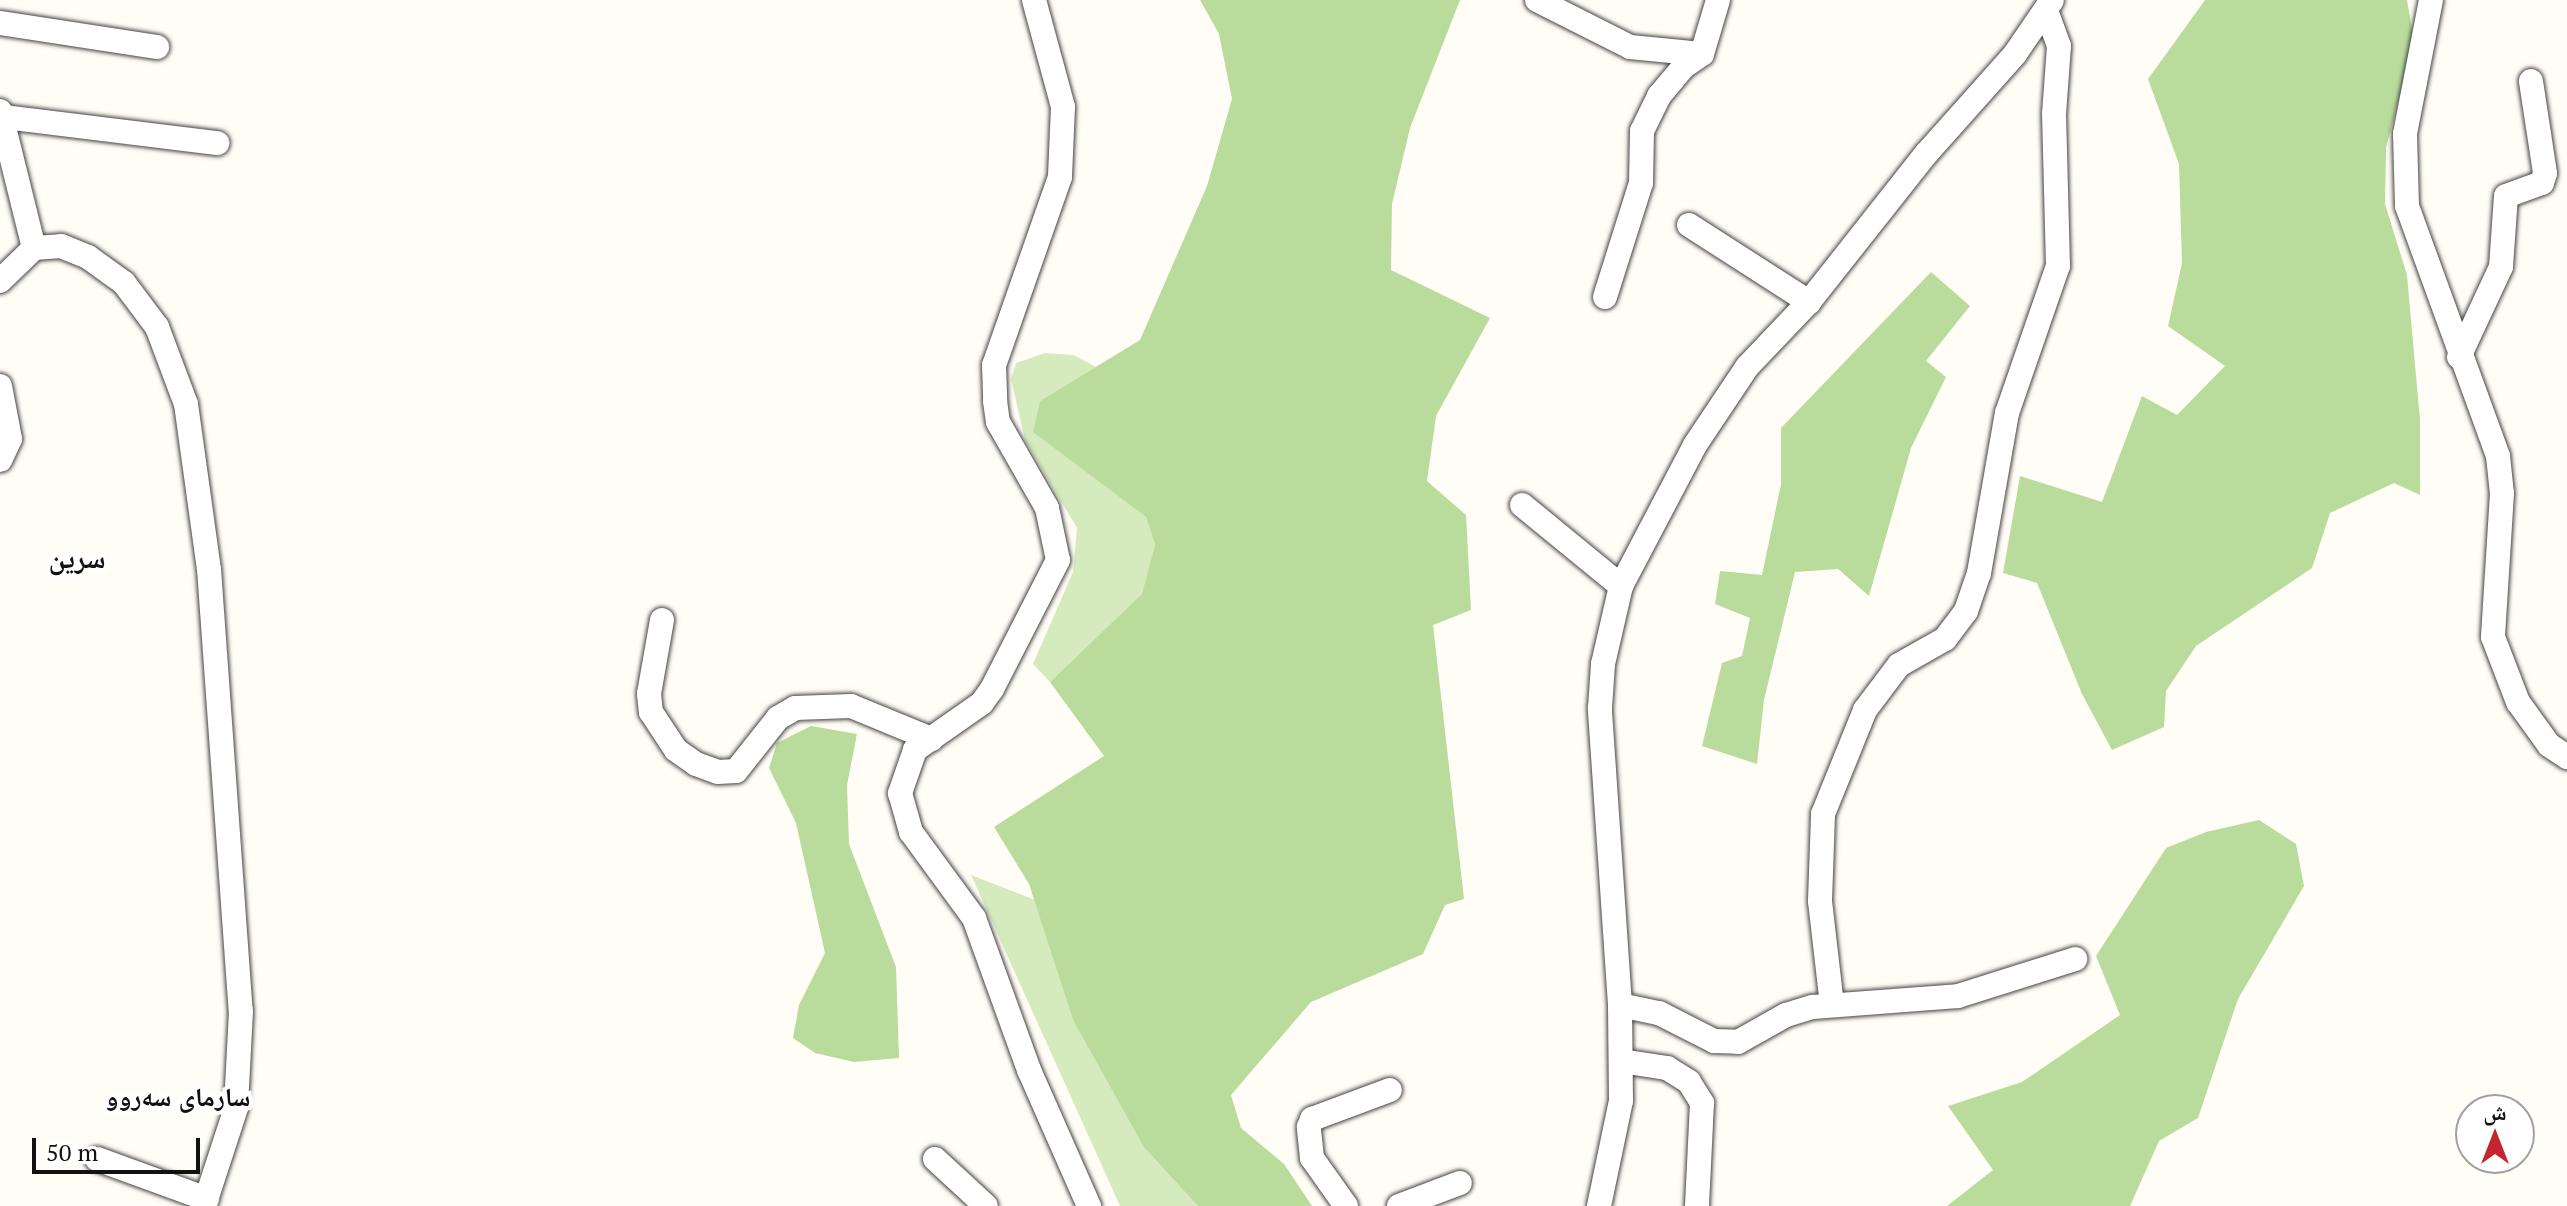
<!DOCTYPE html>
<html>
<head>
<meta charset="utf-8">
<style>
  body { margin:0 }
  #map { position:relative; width:2567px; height:1206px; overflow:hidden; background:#fffdf5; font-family:"PT Serif","Noto Naskh Arabic",serif }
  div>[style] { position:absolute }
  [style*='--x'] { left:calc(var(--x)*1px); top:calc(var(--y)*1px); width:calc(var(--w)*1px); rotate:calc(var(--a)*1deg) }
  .green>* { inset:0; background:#d5ebbd }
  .forest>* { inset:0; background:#b9dc9c }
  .roads { filter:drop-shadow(0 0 2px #444) drop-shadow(0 0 2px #444) }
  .minor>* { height:24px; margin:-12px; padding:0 12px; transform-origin:12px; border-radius:12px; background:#fff }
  span { translate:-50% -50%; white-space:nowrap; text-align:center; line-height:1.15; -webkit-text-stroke:8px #fff; paint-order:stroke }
  .neighbourhood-label { font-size:26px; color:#111; font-weight:700 }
  .quarter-label { font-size:28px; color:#111; font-weight:700 }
  .north { position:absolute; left:2455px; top:1094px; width:80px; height:80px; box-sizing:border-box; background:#fff; border:2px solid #a0a0a0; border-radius:50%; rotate:0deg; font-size:22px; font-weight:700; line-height:32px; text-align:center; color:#111 }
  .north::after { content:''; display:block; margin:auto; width:28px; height:36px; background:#c4262e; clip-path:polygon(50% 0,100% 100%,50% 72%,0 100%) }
  .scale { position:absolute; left:32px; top:1138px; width:168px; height:36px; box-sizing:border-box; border:4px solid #111; border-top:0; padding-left:10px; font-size:24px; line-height:28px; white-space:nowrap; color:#111; -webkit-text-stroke:6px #fff; paint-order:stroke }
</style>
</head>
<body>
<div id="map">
  <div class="green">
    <div style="clip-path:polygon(1045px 353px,1074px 355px,1096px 367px,1040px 401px,1034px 432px,1146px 517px,1155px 545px,1143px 594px,1050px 682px,1033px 664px,1073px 572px,1077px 528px,1025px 440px,1011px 379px,1016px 363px)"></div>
    <div style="clip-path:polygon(971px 875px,1035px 900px,1073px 1020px,1198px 1206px,1120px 1206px)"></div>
  </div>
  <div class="forest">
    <div style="clip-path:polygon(1200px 0,1460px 0,1410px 128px,1392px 204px,1391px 270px,1490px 318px,1436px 416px,1427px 481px,1466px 515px,1471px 610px,1433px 625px,1464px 899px,1445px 905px,1423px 954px,1311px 1002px,1231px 1095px,1241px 1128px,1284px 1164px,1312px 1206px,1198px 1206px,1144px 1147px,1073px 1020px,1029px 884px,994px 827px,1104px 756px,1050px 682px,1142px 594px,1155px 545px,1146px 517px,1033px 432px,1040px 401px,1140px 340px,1207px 186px,1232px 99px,1219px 34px)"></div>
    <div style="clip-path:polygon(2205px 0,2407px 0,2414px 41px,2386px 148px,2385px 204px,2407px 275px,2420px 420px,2420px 495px,2394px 483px,2330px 513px,2312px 568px,2196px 646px,2166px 691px,2164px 727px,2112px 750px,2082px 694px,2037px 583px,2003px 573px,2020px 476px,2102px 502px,2142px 396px,2177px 415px,2225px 366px,2168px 326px,2182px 263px,2179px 164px,2148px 79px)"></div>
    <div style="clip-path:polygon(1931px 272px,1970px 306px,1926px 361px,1946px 377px,1911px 448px,1869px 596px,1838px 569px,1795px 572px,1764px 700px,1757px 764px,1702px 746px,1722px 663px,1742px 656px,1750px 618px,1715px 604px,1720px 571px,1762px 575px,1781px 484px,1781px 428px)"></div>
    <div style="clip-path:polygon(811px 726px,857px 734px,847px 785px,849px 844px,896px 967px,899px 1058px,854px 1062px,815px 1053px,793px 1038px,799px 1005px,825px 953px,796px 823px,769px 768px,777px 743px)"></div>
    <div style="clip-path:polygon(2259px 820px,2296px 844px,2304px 886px,2238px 999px,2198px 1118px,2159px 1141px,2130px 1206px,1947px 1206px,1993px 1170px,1948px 1106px,2022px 1082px,2120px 1015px,2096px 956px,2166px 848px,2206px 832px)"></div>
  </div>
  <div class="roads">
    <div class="minor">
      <div style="--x:1034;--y:0;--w:111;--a:74.8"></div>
      <div style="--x:1063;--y:107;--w:70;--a:92.5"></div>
      <div style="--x:1060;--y:177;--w:199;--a:109.3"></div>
      <div style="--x:994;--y:365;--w:36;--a:88"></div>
      <div style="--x:995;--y:401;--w:21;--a:82"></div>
      <div style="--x:998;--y:422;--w:99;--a:60.3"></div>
      <div style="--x:1047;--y:508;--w:53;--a:78.1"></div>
      <div style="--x:1058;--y:560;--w:145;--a:117.1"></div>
      <div style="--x:992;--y:689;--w:17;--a:126"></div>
      <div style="--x:982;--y:703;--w:82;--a:145"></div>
      <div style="--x:915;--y:750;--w:46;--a:109.2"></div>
      <div style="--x:900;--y:793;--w:41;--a:74.2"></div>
      <div style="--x:911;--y:832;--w:107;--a:53.8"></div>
      <div style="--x:974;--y:918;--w:162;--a:70.1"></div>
      <div style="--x:1029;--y:1070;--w:149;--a:66.2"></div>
      <div style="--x:1537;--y:0;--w:104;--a:26.8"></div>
      <div style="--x:1630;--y:47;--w:72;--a:5.6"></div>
      <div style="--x:2431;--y:0;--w:136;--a:101"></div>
      <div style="--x:2405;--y:134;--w:72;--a:88.4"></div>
      <div style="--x:2407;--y:206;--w:266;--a:70"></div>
      <div style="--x:2498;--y:456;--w:37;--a:84"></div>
      <div style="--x:2502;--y:493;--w:144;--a:93.6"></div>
      <div style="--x:2493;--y:637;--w:70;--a:69"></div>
      <div style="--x:2518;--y:702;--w:53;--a:54.2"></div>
      <div style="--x:2549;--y:745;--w:22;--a:34"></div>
      <div style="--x:0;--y:23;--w:159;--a:8.7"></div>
      <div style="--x:0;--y:111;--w:141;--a:76.1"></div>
      <div style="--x:5;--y:117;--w:214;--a:7"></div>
      <div style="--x:1689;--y:225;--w:143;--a:32.7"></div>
      <div style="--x:0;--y:281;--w:47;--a:-44.1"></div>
      <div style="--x:34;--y:248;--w:27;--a:-4"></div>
      <div style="--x:61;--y:246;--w:29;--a:22"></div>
      <div style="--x:88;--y:257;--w:44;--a:35.8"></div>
      <div style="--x:124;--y:283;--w:55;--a:53.1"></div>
      <div style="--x:157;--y:327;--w:82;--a:69.4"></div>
      <div style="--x:186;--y:404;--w:167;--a:82.1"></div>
      <div style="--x:209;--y:569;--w:443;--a:85.9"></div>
      <div style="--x:241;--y:1011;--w:97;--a:93"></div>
      <div style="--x:236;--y:1108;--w:103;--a:108.1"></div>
      <div style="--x:1605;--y:297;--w:120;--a:-72.5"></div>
      <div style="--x:1641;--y:183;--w:52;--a:-88.9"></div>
      <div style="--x:1642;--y:131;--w:39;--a:-64"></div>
      <div style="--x:1659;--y:96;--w:38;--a:-50"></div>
      <div style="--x:1683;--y:67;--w:23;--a:-34"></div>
      <div style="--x:1702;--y:54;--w:56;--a:-73.5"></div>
      <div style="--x:2459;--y:357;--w:99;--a:-65"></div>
      <div style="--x:2501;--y:267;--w:71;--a:-86"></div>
      <div style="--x:2506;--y:196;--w:38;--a:-20"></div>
      <div style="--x:2542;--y:183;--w:10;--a:-73"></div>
      <div style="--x:2545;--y:173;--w:93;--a:-98.7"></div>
      <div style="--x:0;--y:386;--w:54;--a:79.3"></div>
      <div style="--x:10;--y:439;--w:23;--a:115"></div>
      <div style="--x:1522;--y:505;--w:128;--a:39.3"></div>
      <div style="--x:662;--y:620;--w:75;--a:100"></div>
      <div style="--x:649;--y:694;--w:18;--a:84"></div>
      <div style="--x:651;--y:712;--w:45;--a:56.7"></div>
      <div style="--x:676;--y:750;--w:24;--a:35"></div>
      <div style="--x:696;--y:764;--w:23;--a:20"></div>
      <div style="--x:718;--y:772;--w:18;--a:-3"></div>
      <div style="--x:736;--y:771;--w:68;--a:-51.6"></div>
      <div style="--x:778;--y:718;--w:20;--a:-30"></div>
      <div style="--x:795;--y:708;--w:56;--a:-2"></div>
      <div style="--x:851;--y:706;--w:87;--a:22.4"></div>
      <div style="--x:1620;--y:1005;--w:40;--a:12"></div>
      <div style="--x:1659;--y:1013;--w:62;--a:27"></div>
      <div style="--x:1714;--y:1041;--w:24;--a:2"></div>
      <div style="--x:1738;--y:1042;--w:55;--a:-29.4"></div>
      <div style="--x:1786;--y:1015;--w:28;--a:-17"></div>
      <div style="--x:1813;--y:1007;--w:145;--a:-4.3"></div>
      <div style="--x:1958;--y:996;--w:123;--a:-17.5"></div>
      <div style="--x:1832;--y:1005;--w:105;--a:-96.6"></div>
      <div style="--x:1820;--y:901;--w:87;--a:-88"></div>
      <div style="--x:1823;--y:814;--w:112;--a:-68"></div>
      <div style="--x:1865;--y:710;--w:56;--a:-52.9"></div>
      <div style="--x:1899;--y:665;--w:53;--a:-29.5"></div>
      <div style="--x:1945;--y:639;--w:35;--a:-53"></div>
      <div style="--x:1966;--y:611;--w:40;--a:-71.1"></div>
      <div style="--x:1979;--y:573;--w:162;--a:-80.1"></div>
      <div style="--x:2007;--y:413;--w:156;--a:-70.9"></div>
      <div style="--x:2058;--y:266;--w:152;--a:-91.5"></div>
      <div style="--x:2054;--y:114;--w:68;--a:-85.8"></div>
      <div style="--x:2059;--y:46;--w:38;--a:-110"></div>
      <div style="--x:1621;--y:1061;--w:47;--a:8.7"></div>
      <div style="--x:1667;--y:1068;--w:26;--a:32"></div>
      <div style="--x:1689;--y:1082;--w:25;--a:58"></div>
      <div style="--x:1702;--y:1103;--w:103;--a:92.8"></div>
      <div style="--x:97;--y:1159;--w:117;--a:20"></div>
      <div style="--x:935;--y:1159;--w:69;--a:42.7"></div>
      <div style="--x:1346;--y:1206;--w:59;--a:-125.3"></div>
      <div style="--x:1312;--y:1158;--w:31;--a:-96"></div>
      <div style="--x:1309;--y:1127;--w:9;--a:-69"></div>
      <div style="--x:1312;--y:1119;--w:83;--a:-20.4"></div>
      <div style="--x:1399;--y:1206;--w:65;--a:-20.7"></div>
      <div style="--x:1599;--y:1206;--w:107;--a:-78.2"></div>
      <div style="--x:1621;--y:1101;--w:96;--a:-90.6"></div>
      <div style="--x:1620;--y:1005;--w:298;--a:-93.9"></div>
      <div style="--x:1600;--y:708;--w:44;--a:-86.1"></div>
      <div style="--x:1603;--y:664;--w:80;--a:-77"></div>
      <div style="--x:1621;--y:586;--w:159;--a:-62.3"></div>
      <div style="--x:1695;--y:445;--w:94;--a:-56.3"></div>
      <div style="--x:1747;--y:367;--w:90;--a:-46.4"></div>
      <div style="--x:1809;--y:302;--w:189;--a:-51.7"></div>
      <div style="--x:1926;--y:154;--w:134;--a:-48.3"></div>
      <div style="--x:2015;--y:54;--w:65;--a:-55.6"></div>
    </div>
  </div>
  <div class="neighbourhood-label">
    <span style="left:178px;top:1097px">سارمای سەروو</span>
  </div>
  <div class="quarter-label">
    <span style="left:77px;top:558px">سرين</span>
  </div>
  <div class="north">ش</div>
  <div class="scale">50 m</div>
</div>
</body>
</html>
